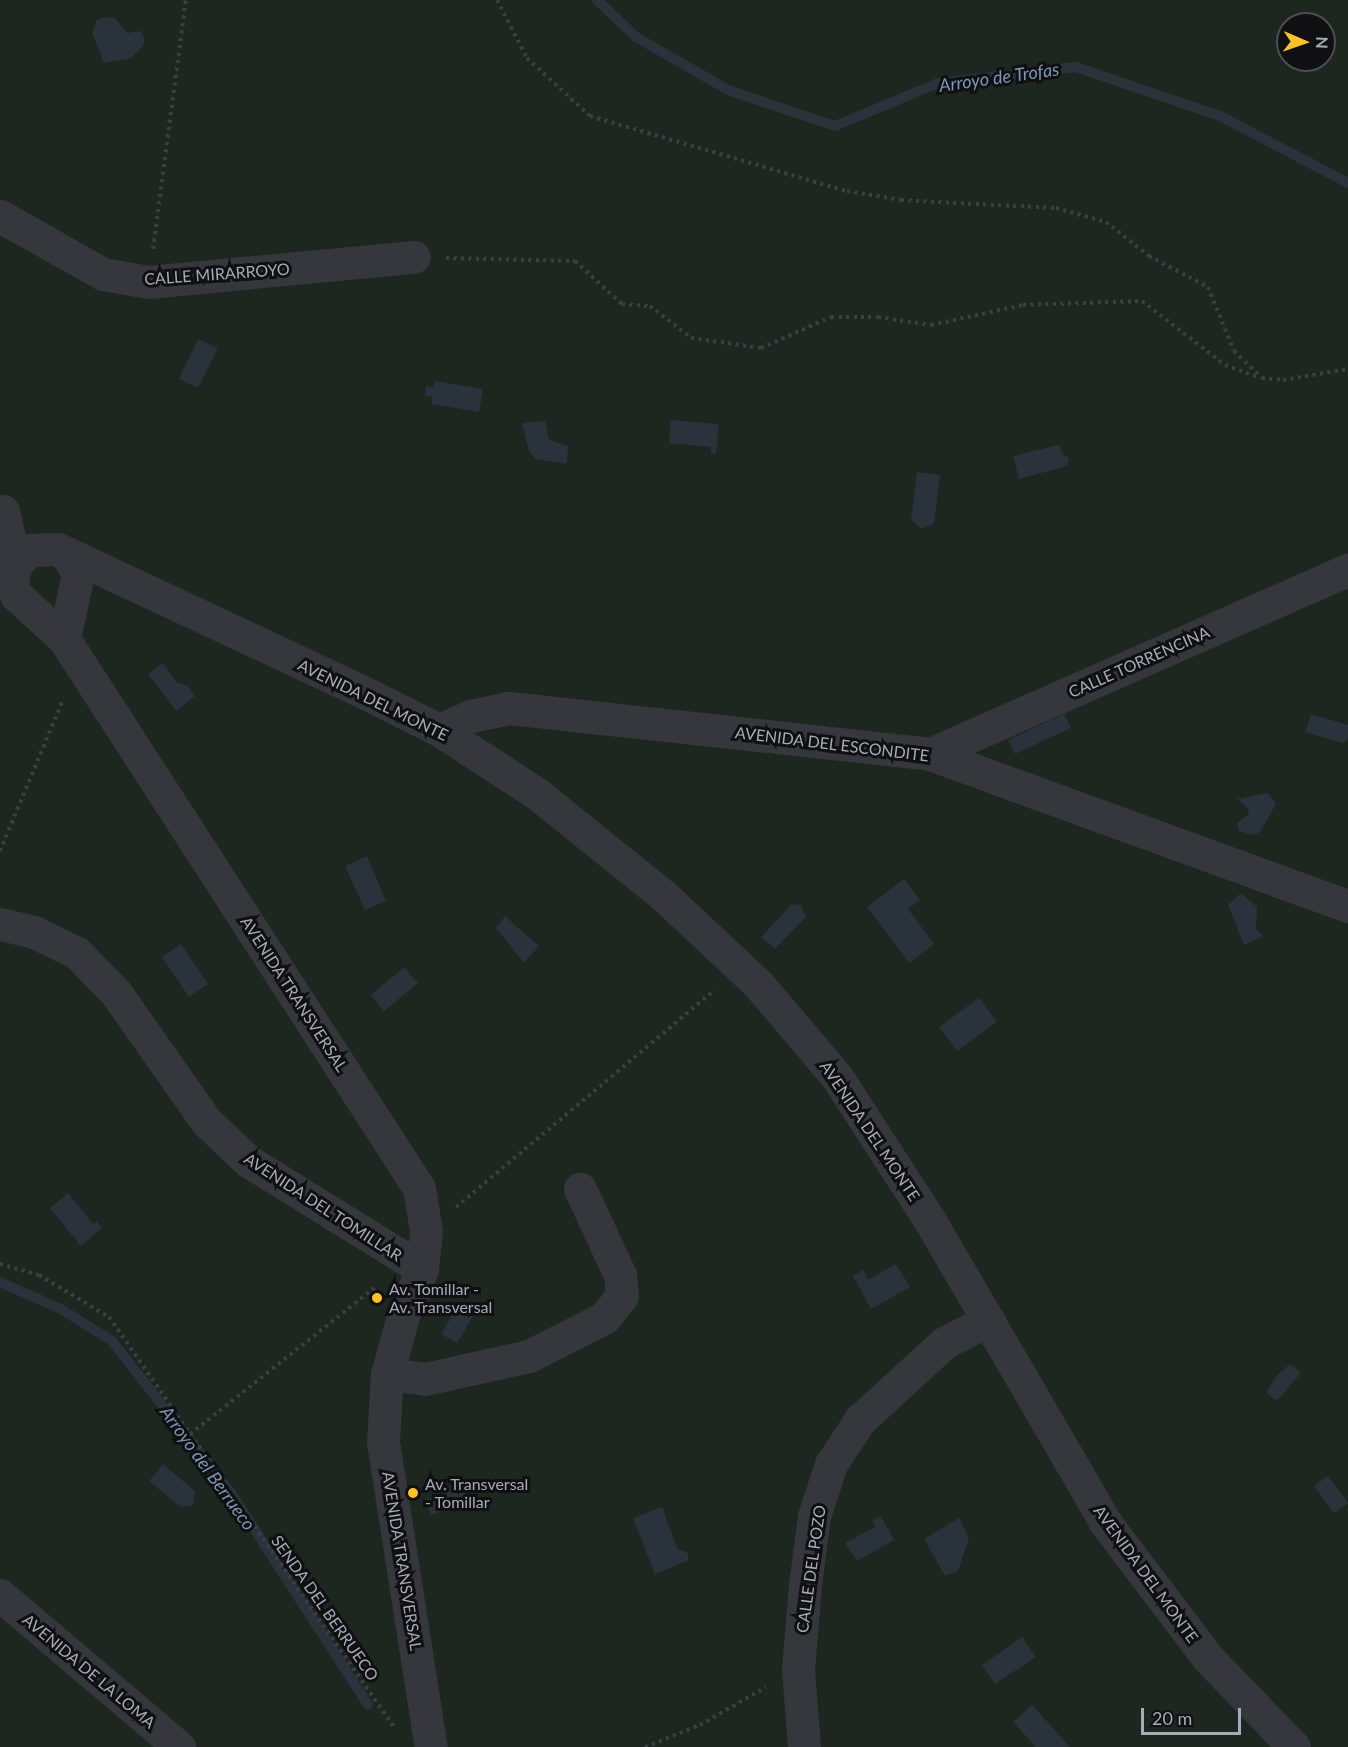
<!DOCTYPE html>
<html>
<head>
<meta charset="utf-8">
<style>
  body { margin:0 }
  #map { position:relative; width:1348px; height:1747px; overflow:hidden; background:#151517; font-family:Lato,sans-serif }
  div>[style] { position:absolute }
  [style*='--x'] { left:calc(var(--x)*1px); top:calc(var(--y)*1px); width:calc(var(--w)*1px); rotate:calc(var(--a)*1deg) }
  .green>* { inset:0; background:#1d261f }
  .water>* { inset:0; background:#2a333c }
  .stream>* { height:10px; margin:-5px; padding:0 5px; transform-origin:5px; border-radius:5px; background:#2a333c }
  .path>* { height:4px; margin-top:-2px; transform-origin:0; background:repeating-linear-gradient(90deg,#3c3e44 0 3px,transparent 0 7.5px) }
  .street>* { height:33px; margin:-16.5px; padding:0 16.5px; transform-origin:16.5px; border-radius:16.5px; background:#36373d }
  .dots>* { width:16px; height:16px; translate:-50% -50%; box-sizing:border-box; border:3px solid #101012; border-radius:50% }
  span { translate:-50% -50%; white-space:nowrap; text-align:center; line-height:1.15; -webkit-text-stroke:6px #101012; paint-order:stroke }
  .street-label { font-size:16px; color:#a6abb8 }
  .poi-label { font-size:16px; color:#a6abb8 }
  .left { translate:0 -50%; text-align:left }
  .water-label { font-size:18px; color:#7b97b6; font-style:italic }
  .north { position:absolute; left:1276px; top:12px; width:60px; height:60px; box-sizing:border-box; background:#101012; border:2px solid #4c4e54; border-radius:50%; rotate:92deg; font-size:16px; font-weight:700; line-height:24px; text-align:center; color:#a6abb8 }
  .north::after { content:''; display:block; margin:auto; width:21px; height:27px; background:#fdc227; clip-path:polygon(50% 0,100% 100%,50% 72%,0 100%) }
  .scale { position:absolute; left:1141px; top:1708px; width:100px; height:27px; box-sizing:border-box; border:3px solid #a6abb8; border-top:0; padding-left:8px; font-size:18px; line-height:21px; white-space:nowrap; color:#a6abb8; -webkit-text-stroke:4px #101012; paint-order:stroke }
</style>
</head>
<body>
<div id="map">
  <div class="green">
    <div style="clip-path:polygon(evenodd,0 0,1348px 0,1348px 1747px,0 1747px,0 0,1288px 24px,1324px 24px,1324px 60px,1288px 60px,1288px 24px)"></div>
  </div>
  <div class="water">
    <div style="clip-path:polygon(104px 17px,115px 18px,127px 33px,140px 31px,145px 39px,143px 46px,131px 58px,104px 63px,92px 33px,96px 21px)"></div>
    <div style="clip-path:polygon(198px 339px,218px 348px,198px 388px,179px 379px)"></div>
    <div style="clip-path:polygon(435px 381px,483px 389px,479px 412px,432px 404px,432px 397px,425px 395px,426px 386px,434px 387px)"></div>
    <div style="clip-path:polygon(671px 420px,719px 424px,716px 454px,711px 454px,711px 447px,669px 443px)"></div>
    <div style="clip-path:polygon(545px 421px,549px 440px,568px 446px,567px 464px,536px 459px,529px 452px,522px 423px)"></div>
    <div style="clip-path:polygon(1059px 445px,1062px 454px,1069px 458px,1067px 466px,1019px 479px,1013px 456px)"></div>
    <div style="clip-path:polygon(917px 472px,940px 475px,934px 523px,922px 529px,911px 520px)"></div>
    <div style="clip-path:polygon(163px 663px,176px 682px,188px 686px,195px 696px,176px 711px,148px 674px)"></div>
    <div style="clip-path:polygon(1064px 714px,1071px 728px,1015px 754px,1008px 740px)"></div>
    <div style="clip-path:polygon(1311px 714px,1348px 725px,1348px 739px,1343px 743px,1305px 732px)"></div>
    <div style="clip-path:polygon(1268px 793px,1276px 804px,1260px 832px,1253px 835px,1239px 831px,1237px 823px,1248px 815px,1249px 809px,1237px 799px)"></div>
    <div style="clip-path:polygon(367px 856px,386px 901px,365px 910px,345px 866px)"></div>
    <div style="clip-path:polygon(904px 879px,920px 900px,908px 909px,934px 944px,909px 963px,867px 907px)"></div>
    <div style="clip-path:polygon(1241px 893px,1257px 907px,1256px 929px,1263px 936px,1244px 945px,1228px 905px)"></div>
    <div style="clip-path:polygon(792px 904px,801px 905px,806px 917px,775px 949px,761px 937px)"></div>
    <div style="clip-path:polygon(505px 916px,539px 946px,524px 963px,496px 928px)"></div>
    <div style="clip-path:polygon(181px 944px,208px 984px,189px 997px,162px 957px)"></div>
    <div style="clip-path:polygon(404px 967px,418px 983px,384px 1011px,371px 995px)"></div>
    <div style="clip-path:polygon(979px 998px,997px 1022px,957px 1051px,939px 1027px)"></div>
    <div style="clip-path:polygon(68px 1193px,93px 1224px,97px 1221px,102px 1228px,81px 1246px,50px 1208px)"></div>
    <div style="clip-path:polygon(896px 1264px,910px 1287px,871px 1309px,853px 1276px,863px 1270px,868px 1280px)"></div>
    <div style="clip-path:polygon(461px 1301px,477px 1310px,457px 1343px,441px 1334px)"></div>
    <div style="clip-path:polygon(1290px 1364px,1301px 1373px,1277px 1401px,1266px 1393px,1276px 1376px)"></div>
    <div style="clip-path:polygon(163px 1464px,195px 1491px,193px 1505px,181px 1507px,149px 1481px)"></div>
    <div style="clip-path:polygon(1328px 1476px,1348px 1503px,1334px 1513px,1314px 1486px)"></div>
    <div style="clip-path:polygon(463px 1487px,469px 1502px,431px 1515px,426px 1500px)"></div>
    <div style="clip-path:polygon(662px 1507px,678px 1550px,687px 1552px,689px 1560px,655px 1574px,633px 1518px)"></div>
    <div style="clip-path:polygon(881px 1516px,894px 1540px,857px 1561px,845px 1543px,875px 1527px,872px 1520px)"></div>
    <div style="clip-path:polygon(959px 1518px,969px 1538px,958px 1571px,945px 1576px,924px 1539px)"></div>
    <div style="clip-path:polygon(1022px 1637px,1036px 1657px,995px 1684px,982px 1665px)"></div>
    <div style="clip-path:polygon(1032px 1705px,1070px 1747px,1036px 1747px,1013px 1722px)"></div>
  </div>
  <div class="stream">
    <div style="--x:597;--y:0;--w:54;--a:43.5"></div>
    <div style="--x:636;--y:37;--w:106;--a:29.9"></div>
    <div style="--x:728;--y:90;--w:113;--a:18.6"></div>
    <div style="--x:835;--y:126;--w:112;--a:-22.7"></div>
    <div style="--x:938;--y:83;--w:139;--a:-6.6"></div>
    <div style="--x:1076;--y:67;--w:152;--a:18.8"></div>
    <div style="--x:1220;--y:116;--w:144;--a:27.6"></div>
    <div style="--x:0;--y:1282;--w:67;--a:23.9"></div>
    <div style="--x:61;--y:1309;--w:60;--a:32.1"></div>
    <div style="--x:112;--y:1341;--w:193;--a:51.9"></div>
    <div style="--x:231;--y:1493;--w:252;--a:57.1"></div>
  </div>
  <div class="path">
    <div style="--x:497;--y:0;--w:65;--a:62.7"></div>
    <div style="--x:527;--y:58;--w:86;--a:42.6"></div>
    <div style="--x:590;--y:116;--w:268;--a:16.3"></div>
    <div style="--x:847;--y:191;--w:55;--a:9.5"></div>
    <div style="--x:901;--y:200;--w:155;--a:3"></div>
    <div style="--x:1056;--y:208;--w:52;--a:15.6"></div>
    <div style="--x:1106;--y:222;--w:55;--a:38.3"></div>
    <div style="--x:1149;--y:256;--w:67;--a:27.7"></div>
    <div style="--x:1208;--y:287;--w:69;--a:67.9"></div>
    <div style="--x:1234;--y:351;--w:39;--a:44"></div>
    <div style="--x:1262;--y:378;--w:21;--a:5"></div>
    <div style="--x:1283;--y:380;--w:66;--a:-9.6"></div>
    <div style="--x:153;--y:249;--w:251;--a:-82.5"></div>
    <div style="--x:446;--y:258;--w:129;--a:1.3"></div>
    <div style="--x:575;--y:261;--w:64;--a:42.5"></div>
    <div style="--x:622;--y:304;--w:28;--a:4"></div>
    <div style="--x:650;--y:306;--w:52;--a:38"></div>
    <div style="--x:691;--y:338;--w:71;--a:8.1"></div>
    <div style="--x:761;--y:348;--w:77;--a:-23.9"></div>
    <div style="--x:831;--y:317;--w:47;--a:0"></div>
    <div style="--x:878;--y:317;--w:54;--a:8.6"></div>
    <div style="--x:931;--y:325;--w:94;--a:-12.3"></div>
    <div style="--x:1023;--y:305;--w:119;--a:-1.9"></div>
    <div style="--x:1142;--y:301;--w:105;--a:37.6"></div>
    <div style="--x:1225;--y:365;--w:35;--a:20"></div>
    <div style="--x:0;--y:851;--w:164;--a:-67.4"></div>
    <div style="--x:456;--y:1207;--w:338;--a:-40"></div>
    <div style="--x:0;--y:1264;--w:41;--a:15.8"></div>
    <div style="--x:39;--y:1275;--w:82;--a:31"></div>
    <div style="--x:109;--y:1317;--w:498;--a:55.2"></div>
    <div style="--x:190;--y:1434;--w:235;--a:-38.4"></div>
    <div style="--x:374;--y:1288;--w:4;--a:104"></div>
    <div style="--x:645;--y:1747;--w:59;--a:-21.8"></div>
    <div style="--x:700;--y:1725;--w:76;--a:-29.9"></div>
  </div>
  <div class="street">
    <div style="--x:0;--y:216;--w:118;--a:29.4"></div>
    <div style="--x:103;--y:274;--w:46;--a:10.1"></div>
    <div style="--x:148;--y:282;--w:267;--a:-5.4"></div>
    <div style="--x:3;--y:511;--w:54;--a:77.2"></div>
    <div style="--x:15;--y:564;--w:21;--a:98"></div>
    <div style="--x:12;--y:585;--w:11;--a:68"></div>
    <div style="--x:16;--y:595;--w:65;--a:42.5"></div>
    <div style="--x:64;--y:639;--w:654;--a:57.11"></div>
    <div style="--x:419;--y:1188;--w:44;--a:80.8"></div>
    <div style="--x:426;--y:1231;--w:38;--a:96"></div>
    <div style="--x:422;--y:1269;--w:43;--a:113"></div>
    <div style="--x:405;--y:1309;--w:67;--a:105.5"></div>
    <div style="--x:387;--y:1374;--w:68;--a:93.4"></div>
    <div style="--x:383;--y:1442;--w:309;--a:81.1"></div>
    <div style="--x:57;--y:549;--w:12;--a:31"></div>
    <div style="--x:67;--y:555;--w:22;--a:60"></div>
    <div style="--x:78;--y:574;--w:66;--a:102.2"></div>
    <div style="--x:0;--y:582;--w:43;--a:-47.8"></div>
    <div style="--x:29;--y:550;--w:29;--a:-2"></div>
    <div style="--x:58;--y:549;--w:332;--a:25.1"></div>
    <div style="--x:359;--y:690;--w:89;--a:26.6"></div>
    <div style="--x:439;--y:730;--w:116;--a:33"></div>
    <div style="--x:536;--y:793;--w:164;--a:38.8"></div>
    <div style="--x:664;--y:896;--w:130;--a:43.1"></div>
    <div style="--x:759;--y:985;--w:121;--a:49.7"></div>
    <div style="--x:837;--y:1077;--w:169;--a:57.1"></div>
    <div style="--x:929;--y:1219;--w:350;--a:59.8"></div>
    <div style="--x:1105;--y:1522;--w:169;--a:52.9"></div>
    <div style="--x:1207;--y:1657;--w:125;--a:46"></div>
    <div style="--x:439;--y:730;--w:35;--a:-24"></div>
    <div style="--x:471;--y:716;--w:39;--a:-12"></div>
    <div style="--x:509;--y:708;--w:424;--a:6.2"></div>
    <div style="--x:930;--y:754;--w:445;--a:20"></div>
    <div style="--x:930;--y:754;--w:457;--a:-23.8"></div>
    <div style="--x:0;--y:924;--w:35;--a:13"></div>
    <div style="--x:34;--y:932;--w:48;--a:26"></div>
    <div style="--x:77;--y:953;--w:56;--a:45.7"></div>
    <div style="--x:116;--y:993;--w:156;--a:54.9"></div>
    <div style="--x:206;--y:1121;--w:58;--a:43.6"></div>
    <div style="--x:248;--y:1161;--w:205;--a:31.8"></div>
    <div style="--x:387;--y:1374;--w:38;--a:7"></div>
    <div style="--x:425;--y:1379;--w:107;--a:-12.5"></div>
    <div style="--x:529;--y:1356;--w:84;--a:-26.9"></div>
    <div style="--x:604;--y:1318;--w:28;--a:-51"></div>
    <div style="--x:622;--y:1296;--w:21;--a:-95"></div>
    <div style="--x:620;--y:1275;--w:95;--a:-114.9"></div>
    <div style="--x:0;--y:1595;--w:235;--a:40.3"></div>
    <div style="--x:804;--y:1747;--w:78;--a:-94.4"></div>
    <div style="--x:798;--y:1669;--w:84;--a:-85.2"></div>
    <div style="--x:805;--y:1585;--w:70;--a:-82.6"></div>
    <div style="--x:814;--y:1516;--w:55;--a:-71.9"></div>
    <div style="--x:831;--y:1464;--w:53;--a:-56.6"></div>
    <div style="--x:860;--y:1420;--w:114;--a:-42.5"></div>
    <div style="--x:944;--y:1343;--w:50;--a:-27.6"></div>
  </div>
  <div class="dots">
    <div style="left:377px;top:1298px;background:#fdc227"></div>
    <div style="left:413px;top:1493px;background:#fdc227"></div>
  </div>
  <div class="street-label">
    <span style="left:217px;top:274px;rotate:-4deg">CALLE MIRARROYO</span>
    <span style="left:1139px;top:662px;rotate:-24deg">CALLE TORRENCINA</span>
    <span style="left:373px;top:700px;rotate:26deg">AVENIDA DEL MONTE</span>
    <span style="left:832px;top:744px;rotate:7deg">AVENIDA DEL ESCONDITE</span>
    <span style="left:294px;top:994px;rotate:57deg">AVENIDA TRANSVERSAL</span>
    <span style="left:870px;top:1131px;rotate:56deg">AVENIDA DEL MONTE</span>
    <span style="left:323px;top:1207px;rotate:33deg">AVENIDA DEL TOMILLAR</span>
    <span style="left:402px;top:1561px;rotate:81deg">AVENIDA TRANSVERSAL</span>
    <span style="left:811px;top:1569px;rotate:-82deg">CALLE DEL POZO</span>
    <span style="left:1146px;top:1574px;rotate:54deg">AVENIDA DEL MONTE</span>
    <span style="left:325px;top:1608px;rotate:55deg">SENDA DEL BERRUECO</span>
    <span style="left:89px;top:1671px;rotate:40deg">AVENIDA DE LA LOMA</span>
  </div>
  <div class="poi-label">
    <span class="left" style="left:389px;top:1298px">Av. Tomillar -<br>Av. Transversal</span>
    <span class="left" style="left:425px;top:1493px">Av. Transversal<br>- Tomillar</span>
  </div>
  <div class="water-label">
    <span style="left:999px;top:77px;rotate:-8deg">Arroyo de Trofas</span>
    <span style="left:208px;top:1468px;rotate:54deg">Arroyo del Berrueco</span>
  </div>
  <div class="north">N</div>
  <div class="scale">20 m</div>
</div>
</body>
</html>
